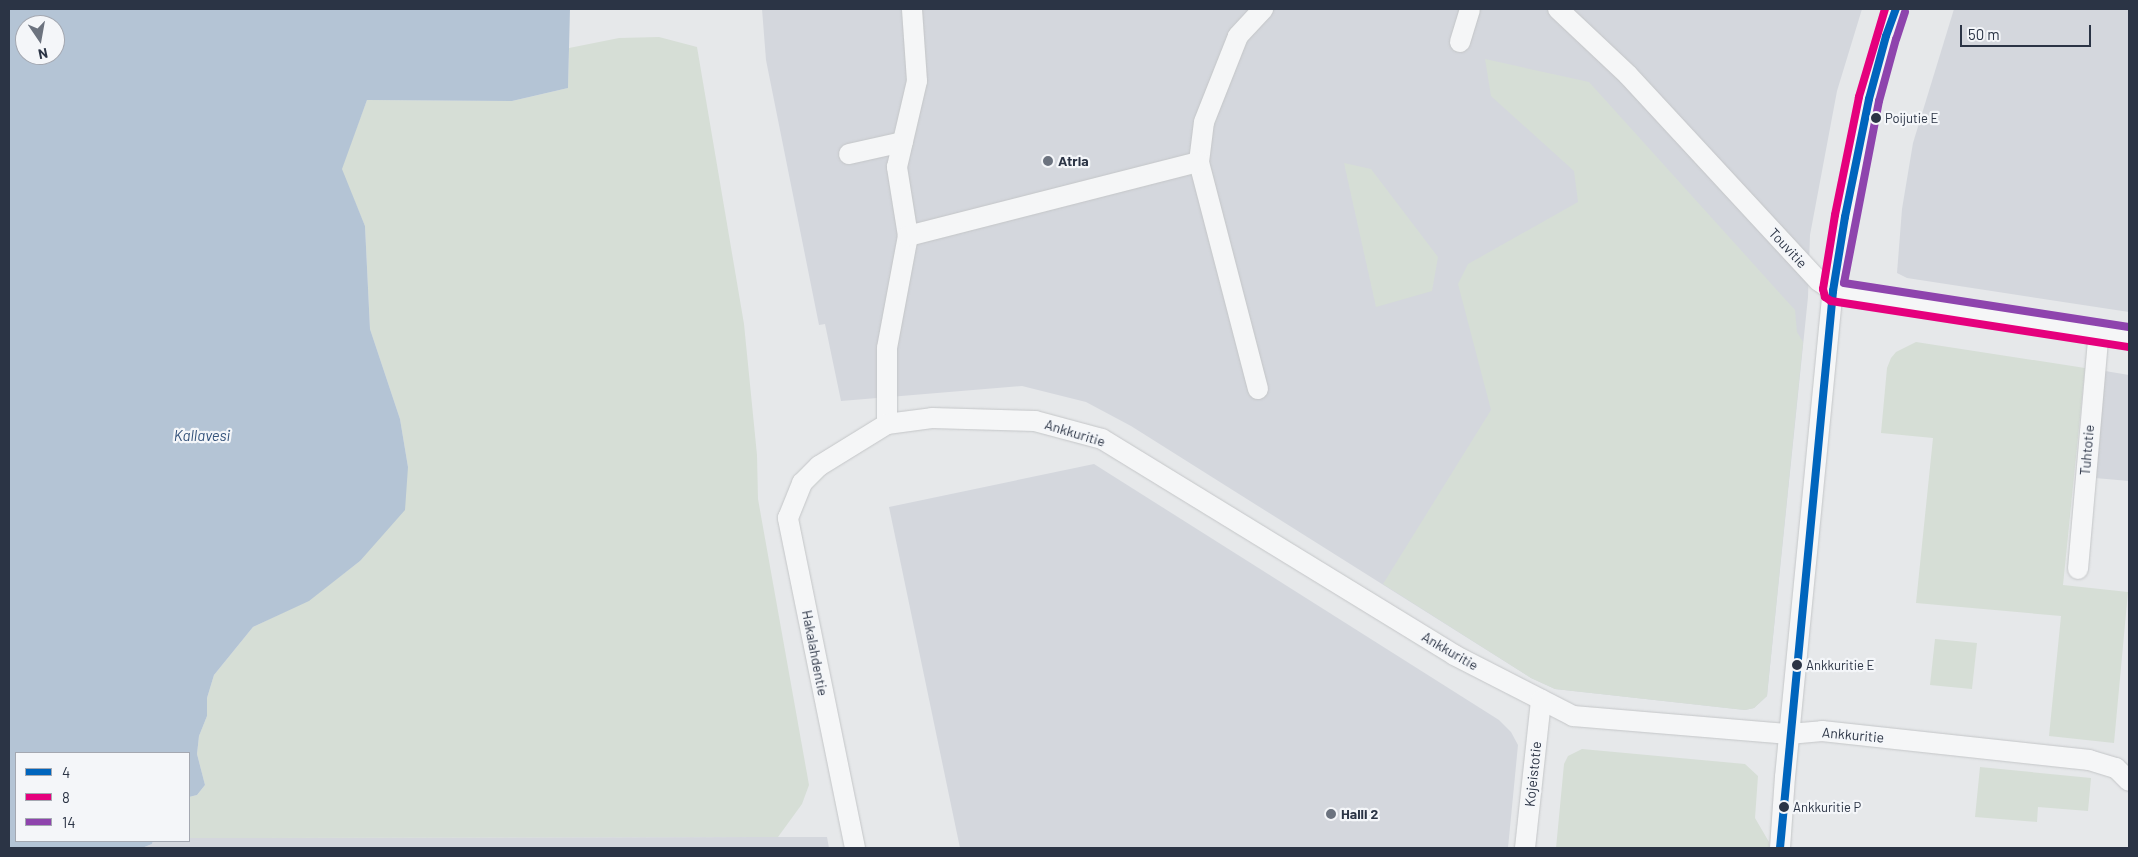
<!DOCTYPE html>
<html>
<head>
<meta charset="utf-8">
<style>
  body { margin:0 }
  #map { position:relative; width:2138px; height:857px; overflow:hidden; background:#e6e8ea; font-family:Barlow,sans-serif }
  div>[style] { position:absolute }
  [style*='--x'] { left:calc(var(--x)*1px); top:calc(var(--y)*1px); width:calc(var(--w)*1px); rotate:calc(var(--a)*1deg) }
  .built>* { inset:0; background:#d4d7dd }
  .green>* { inset:0; background:#d6ded6 }
  .water>* { inset:0; background:#b4c4d5 }
  .roads { filter:drop-shadow(0 0 1px #c4c6c8) drop-shadow(0 0 1px #c4c6c8) }
  .minor>* { height:20px; margin:-10px; padding:0 10px; transform-origin:10px; border-radius:10px; background:#f5f6f7 }
  .bus-1>* { height:8px; margin:-4px; padding:0 4px; transform-origin:4px; border-radius:4px; background:#0065bd }
  .bus-2>* { height:8px; margin:-4px; padding:0 4px; transform-origin:4px; border-radius:4px; background:#e5007d }
  .bus-3>* { height:8px; margin:-4px; padding:0 4px; transform-origin:4px; border-radius:4px; background:#8e44ad }
  .dots>* { width:14px; height:14px; translate:-50% -50%; box-sizing:border-box; border:2px solid #f4f6f9; border-radius:50% }
  span { translate:-50% -50%; white-space:nowrap; text-align:center; line-height:1.15; -webkit-text-stroke:4.5px #f4f6f9; paint-order:stroke }
  .bus-label { font-size:13px; color:#2b3445 }
  .left { translate:0 -50%; text-align:left }
  .poi-label { font-size:14px; color:#2b3445; font-weight:700 }
  .street-label { font-size:14px; color:#2b3445 }
  .water-label { font-size:15px; color:#34527a; font-style:italic }
  .frame { position:absolute; inset:0; border:10px solid #2b3445; pointer-events:none }
  .legend { position:absolute; left:15px; top:752px; width:175px; height:90px; box-sizing:border-box; background:#f4f6f9; border:1px solid #a4a8b1; margin:0; padding:6px 9px; list-style:none; font-size:15px; color:#2b3445 }
  .legend li { display:flex; align-items:center; gap:10px; height:25px }
  .legend b { width:25px; border:1px solid #a4a8b1 }
  .north { position:absolute; left:15px; top:15px; width:50px; height:50px; box-sizing:border-box; background:#f4f6f9; border:1px solid #a4a8b1; border-radius:50%; rotate:168deg; font-size:14px; font-weight:700; line-height:20px; text-align:center; color:#2b3445 }
  .north::after { content:''; display:block; margin:auto; width:18px; height:22px; background:#6c737f; clip-path:polygon(50% 0,100% 100%,50% 72%,0 100%) }
  .scale { position:absolute; left:1960px; top:25px; width:131px; height:22px; box-sizing:border-box; border:2px solid #2b3445; border-top:0; padding-left:6px; font-size:15px; line-height:18px; white-space:nowrap; color:#2b3445; -webkit-text-stroke:4px #f4f6f9; paint-order:stroke }
</style>
</head>
<body>
<div id="map">
  <div class="built">
    <div style="clip-path:polygon(762px 9px,1862px 9px,1837px 91px,1810px 235px,1808px 297px,1767px 696px,1754px 708px,1745px 710px,1555px 689px,1531px 678px,1131px 426px,1086px 402px,1022px 386px,841px 401px,825px 324px,819px 325px,766px 60px)"></div>
    <div style="clip-path:polygon(1954px 9px,2129px 9px,2129px 312px,1907px 278px,1897px 273px,1902px 209px,1913px 143px)"></div>
    <div style="clip-path:polygon(2105px 371px,2129px 375px,2129px 481px,2095px 478px)"></div>
    <div style="clip-path:polygon(1094px 464px,1499px 720px,1511px 732px,1518px 745px,1508px 848px,960px 848px,889px 507px)"></div>
    <div style="clip-path:polygon(827px 837px,829px 848px,142px 848px,152px 844px,153px 841px,189px 841px,189px 838px)"></div>
  </div>
  <div class="green">
    <div style="clip-path:polygon(659px 37px,697px 47px,744px 324px,757px 455px,758px 499px,809px 785px,802px 804px,778px 837px,189px 838px,189px 797px,197px 795px,205px 785px,197px 754px,199px 736px,207px 716px,207px 698px,214px 675px,253px 627px,309px 600px,360px 561px,408px 467px,400px 419px,370px 329px,365px 226px,341px 169px,367px 100px,512px 101px,568px 88px,569px 48px,619px 38px)"></div>
    <div style="clip-path:polygon(1485px 59px,1589px 82px,1795px 310px,1797px 332px,1803px 342px,1768px 685px,1767px 696px,1754px 708px,1745px 710px,1555px 689px,1531px 678px,1383px 584px,1491px 410px,1458px 284px,1468px 264px,1578px 202px,1574px 171px,1491px 96px)"></div>
    <div style="clip-path:polygon(1344px 163px,1371px 169px,1438px 257px,1432px 291px,1376px 307px)"></div>
    <div style="clip-path:polygon(1916px 342px,2085px 368px,2063px 585px,2128px 592px,2114px 743px,2049px 736px,2061px 616px,1916px 603px,1933px 438px,1881px 433px,1887px 368px,1891px 358px,1896px 352px)"></div>
    <div style="clip-path:polygon(1935px 639px,1977px 643px,1972px 689px,1930px 685px)"></div>
    <div style="clip-path:polygon(1582px 749px,1745px 764px,1758px 776px,1755px 818px,1769px 842px,1769px 848px,1556px 848px,1564px 764px,1568px 756px)"></div>
    <div style="clip-path:polygon(1980px 767px,2091px 778px,2088px 811px,2038px 807px,2037px 822px,1975px 817px)"></div>
  </div>
  <div class="water">
    <div style="clip-path:polygon(evenodd,9px 9px,570px 9px,568px 88px,512px 101px,367px 100px,342px 169px,365px 226px,370px 329px,400px 419px,408px 467px,405px 510px,360px 561px,309px 601px,253px 627px,214px 675px,207px 698px,207px 716px,199px 736px,197px 754px,205px 785px,197px 795px,189px 797px,189px 753px,16px 753px,16px 841px,153px 841px,152px 844px,142px 848px,9px 848px,9px 9px,25px 25px,55px 25px,55px 55px,25px 55px,25px 25px)"></div>
  </div>
  <div class="roads">
    <div class="minor">
      <div style="--x:1558;--y:9;--w:96;--a:43.3"></div>
      <div style="--x:1628;--y:75;--w:281;--a:47.2"></div>
      <div style="--x:1819;--y:281;--w:17;--a:36"></div>
      <div style="--x:1833;--y:291;--w:300;--a:8.8"></div>
      <div style="--x:1460;--y:42;--w:34;--a:-73"></div>
      <div style="--x:849;--y:154;--w:55;--a:-12.5"></div>
      <div style="--x:908;--y:236;--w:70;--a:-99.1"></div>
      <div style="--x:897;--y:167;--w:88;--a:-76.9"></div>
      <div style="--x:917;--y:81;--w:72;--a:-94"></div>
      <div style="--x:1258;--y:389;--w:235;--a:-104.6"></div>
      <div style="--x:1199;--y:162;--w:40;--a:-82.9"></div>
      <div style="--x:1204;--y:122;--w:92;--a:-68.4"></div>
      <div style="--x:1238;--y:36;--w:37;--a:-47"></div>
      <div style="--x:887;--y:424;--w:76;--a:-90"></div>
      <div style="--x:887;--y:348;--w:114;--a:-79.4"></div>
      <div style="--x:908;--y:236;--w:300;--a:-14.3"></div>
      <div style="--x:2078;--y:569;--w:239;--a:-85"></div>
      <div style="--x:855;--y:848;--w:337;--a:-101.5"></div>
      <div style="--x:788;--y:518;--w:38;--a:-68"></div>
      <div style="--x:802;--y:483;--w:24;--a:-45"></div>
      <div style="--x:819;--y:466;--w:80;--a:-31.7"></div>
      <div style="--x:887;--y:424;--w:45;--a:-7.6"></div>
      <div style="--x:932;--y:418;--w:103;--a:1.7"></div>
      <div style="--x:1035;--y:421;--w:69;--a:15"></div>
      <div style="--x:1102;--y:439;--w:413;--a:31.5"></div>
      <div style="--x:1454;--y:655;--w:134;--a:27.1"></div>
      <div style="--x:1573;--y:716;--w:217;--a:4.8"></div>
      <div style="--x:1789;--y:734;--w:33;--a:-5"></div>
      <div style="--x:1822;--y:731;--w:269;--a:6.2"></div>
      <div style="--x:2089;--y:760;--w:28;--a:17"></div>
      <div style="--x:2116;--y:768;--w:18;--a:45"></div>
      <div style="--x:1525;--y:848;--w:149;--a:-83.8"></div>
      <div style="--x:1780;--y:848;--w:71;--a:-86"></div>
      <div style="--x:1785;--y:777;--w:488;--a:-84.4"></div>
      <div style="--x:1833;--y:291;--w:75;--a:-80.8"></div>
      <div style="--x:1845;--y:217;--w:120;--a:-78.5"></div>
      <div style="--x:1869;--y:99;--w:65;--a:-74.9"></div>
      <div style="--x:1886;--y:36;--w:29;--a:-70"></div>
    </div>
  </div>
  <div class="bus-1">
    <div style="--x:1780;--y:848;--w:560;--a:-84.56"></div>
    <div style="--x:1833;--y:291;--w:75;--a:-80.8"></div>
    <div style="--x:1845;--y:217;--w:120;--a:-78.5"></div>
    <div style="--x:1869;--y:99;--w:65;--a:-74.9"></div>
    <div style="--x:1886;--y:36;--w:29;--a:-70"></div>
  </div>
  <div class="bus-2">
    <div style="--x:1885;--y:9;--w:92;--a:106.5"></div>
    <div style="--x:1859;--y:97;--w:120;--a:101.5"></div>
    <div style="--x:1835;--y:215;--w:75;--a:99.2"></div>
    <div style="--x:1823;--y:289;--w:8;--a:76"></div>
    <div style="--x:1825;--y:297;--w:7;--a:34"></div>
    <div style="--x:1831;--y:301;--w:300;--a:8.8"></div>
  </div>
  <div class="bus-3">
    <div style="--x:1905;--y:12;--w:28;--a:108"></div>
    <div style="--x:1896;--y:39;--w:64;--a:105.3"></div>
    <div style="--x:1879;--y:101;--w:185;--a:100.9"></div>
    <div style="--x:1844;--y:283;--w:288;--a:8.8"></div>
  </div>
  <div class="dots">
    <div style="left:1876px;top:118px;background:#2b3445"></div>
    <div style="left:1048px;top:161px;background:#6c737f"></div>
    <div style="left:1797px;top:665px;background:#2b3445"></div>
    <div style="left:1784px;top:807px;background:#2b3445"></div>
    <div style="left:1331px;top:814px;background:#6c737f"></div>
  </div>
  <div class="bus-label">
    <span class="left" style="left:1885px;top:118px">Poijutie E</span>
    <span class="left" style="left:1806px;top:665px">Ankkuritie E</span>
    <span class="left" style="left:1793px;top:807px">Ankkuritie P</span>
  </div>
  <div class="poi-label">
    <span class="left" style="left:1058px;top:161px">Atria</span>
    <span class="left" style="left:1341px;top:814px">Halli 2</span>
  </div>
  <div class="street-label">
    <span style="left:1788px;top:248px;rotate:47deg">Touvitie</span>
    <span style="left:1075px;top:433px;rotate:17deg">Ankkuritie</span>
    <span style="left:2087px;top:450px;rotate:-85deg">Tuhtotie</span>
    <span style="left:1450px;top:651px;rotate:30deg">Ankkuritie</span>
    <span style="left:815px;top:653px;rotate:79deg">Hakalahdentie</span>
    <span style="left:1853px;top:735px;rotate:5deg">Ankkuritie</span>
    <span style="left:1533px;top:774px;rotate:-84deg">Kojeistotie</span>
  </div>
  <div class="water-label">
    <span style="left:202px;top:436px">Kallavesi</span>
  </div>
  <div class="frame"></div>
  <ul class="legend">
  <li><b style="height:6px;background:#0065bd"></b>4</li>
  <li><b style="height:6px;background:#e5007d"></b>8</li>
  <li><b style="height:6px;background:#8e44ad"></b>14</li>
  </ul>
  <div class="north">N</div>
  <div class="scale">50 m</div>
</div>
</body>
</html>
